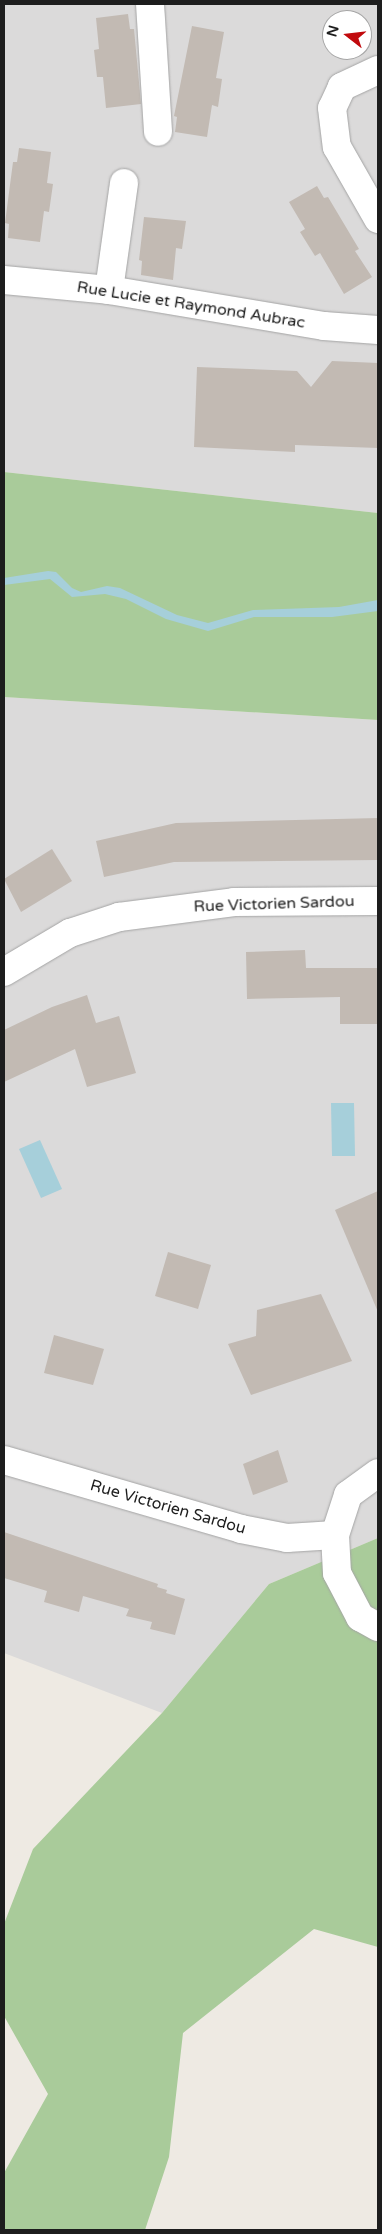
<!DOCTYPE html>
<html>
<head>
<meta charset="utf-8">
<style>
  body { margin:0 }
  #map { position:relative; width:382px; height:2234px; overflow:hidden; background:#eeeae3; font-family:"Varela Round",sans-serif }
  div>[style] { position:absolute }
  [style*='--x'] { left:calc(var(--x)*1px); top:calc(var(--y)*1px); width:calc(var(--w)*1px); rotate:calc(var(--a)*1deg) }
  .residential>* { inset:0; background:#dbdada }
  .forest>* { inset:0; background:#a9cb9a }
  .water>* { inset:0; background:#a6cfda }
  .building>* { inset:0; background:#c2bab3 }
  .roads { filter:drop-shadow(0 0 1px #a4a4a4) drop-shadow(0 0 1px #a4a4a4) }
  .street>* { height:28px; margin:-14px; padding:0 14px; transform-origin:14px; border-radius:14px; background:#fff }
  span { translate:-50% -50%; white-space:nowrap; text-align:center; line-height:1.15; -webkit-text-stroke:5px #fff; paint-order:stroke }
  .street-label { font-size:16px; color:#1d1d1d }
  .frame { position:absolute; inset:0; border:5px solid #1d1d1d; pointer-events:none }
  .north { position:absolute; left:322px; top:10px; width:50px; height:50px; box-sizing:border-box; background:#fff; border:1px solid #a5a5a5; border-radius:50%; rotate:286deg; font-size:14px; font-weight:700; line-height:20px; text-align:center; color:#1d1d1d }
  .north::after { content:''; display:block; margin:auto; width:18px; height:22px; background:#c10a0d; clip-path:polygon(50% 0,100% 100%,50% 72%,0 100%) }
</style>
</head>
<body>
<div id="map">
  <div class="residential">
    <div style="clip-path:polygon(evenodd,4px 4px,378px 4px,378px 513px,4px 472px,4px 4px,332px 20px,362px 20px,362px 50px,332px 50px,332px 20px)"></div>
    <div style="clip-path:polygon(4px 697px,378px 720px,378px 1538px,269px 1584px,162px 1713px,4px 1653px)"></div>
  </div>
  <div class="forest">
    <div style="clip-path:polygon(4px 472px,378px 513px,378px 720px,4px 697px)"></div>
    <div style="clip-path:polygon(378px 1538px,378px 1947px,314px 1929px,183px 2033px,169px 2157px,145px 2230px,4px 2230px,4px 2173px,48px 2094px,4px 2016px,4px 1924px,33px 1849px,162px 1713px,269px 1584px)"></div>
  </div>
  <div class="water">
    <div style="clip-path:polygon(48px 571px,56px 572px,72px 588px,81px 592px,107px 586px,120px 588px,177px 615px,208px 623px,253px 610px,339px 607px,378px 600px,378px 611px,332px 617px,254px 617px,208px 631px,166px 619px,126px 599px,105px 594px,72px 597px,50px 579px,4px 585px,4px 578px)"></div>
    <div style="clip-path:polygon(331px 1103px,354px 1103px,355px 1156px,332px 1156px)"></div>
    <div style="clip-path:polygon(40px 1140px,62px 1189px,41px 1198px,19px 1149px)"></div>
  </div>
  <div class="building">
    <div style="clip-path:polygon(128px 14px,130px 29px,134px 29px,141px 104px,106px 108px,103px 77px,97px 77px,94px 50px,99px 49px,96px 18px)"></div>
    <div style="clip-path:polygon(192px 26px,224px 32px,216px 78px,222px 79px,218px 107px,212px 105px,207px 137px,175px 132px,177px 117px,174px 116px)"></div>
    <div style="clip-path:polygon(19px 148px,51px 152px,47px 183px,53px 184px,49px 212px,44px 211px,40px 242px,8px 238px,9px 224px,5px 223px,13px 162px,17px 162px)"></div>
    <div style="clip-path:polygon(317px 186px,324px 198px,328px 197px,359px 249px,355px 251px,372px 277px,344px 294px,320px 253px,315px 256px,300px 232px,305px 229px,289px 202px)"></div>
    <div style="clip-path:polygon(144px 217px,186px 221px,182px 249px,176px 248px,173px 280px,141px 275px,142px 261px,139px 260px)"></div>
    <div style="clip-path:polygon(332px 361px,378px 363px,378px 448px,295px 445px,295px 452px,194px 447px,197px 367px,297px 371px,311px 387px)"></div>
    <div style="clip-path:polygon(378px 818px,378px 860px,174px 862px,104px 877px,96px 841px,176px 823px)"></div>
    <div style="clip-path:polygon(52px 849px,72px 881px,21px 912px,4px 879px)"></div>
    <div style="clip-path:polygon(305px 950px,306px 968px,378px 968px,378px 1024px,340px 1024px,340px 997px,247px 999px,246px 952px)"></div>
    <div style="clip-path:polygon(87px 995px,96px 1023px,119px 1016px,136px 1073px,87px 1087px,75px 1049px,4px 1082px,4px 1030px,52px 1007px)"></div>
    <div style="clip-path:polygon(378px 1191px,378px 1312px,335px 1210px)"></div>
    <div style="clip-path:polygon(168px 1252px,211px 1265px,198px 1309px,155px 1296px)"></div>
    <div style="clip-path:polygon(321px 1294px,352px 1361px,251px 1395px,228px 1344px,256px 1336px,257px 1310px)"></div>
    <div style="clip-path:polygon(54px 1335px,104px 1349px,93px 1385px,44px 1373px)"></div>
    <div style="clip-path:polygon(278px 1450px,288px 1482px,253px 1495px,243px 1464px)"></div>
    <div style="clip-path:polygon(4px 1532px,158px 1584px,157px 1587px,167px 1590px,166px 1593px,185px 1599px,175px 1635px,150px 1629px,152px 1622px,126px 1616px,129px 1609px,83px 1596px,79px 1612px,44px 1602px,47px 1591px,4px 1578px)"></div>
  </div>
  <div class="roads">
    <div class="street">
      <div style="--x:150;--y:4;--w:128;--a:86.4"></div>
      <div style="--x:378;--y:70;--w:40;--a:155"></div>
      <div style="--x:342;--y:87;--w:23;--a:115"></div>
      <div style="--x:332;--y:108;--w:39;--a:83"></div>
      <div style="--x:337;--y:147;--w:83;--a:60.3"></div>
      <div style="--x:4;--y:280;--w:105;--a:5.4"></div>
      <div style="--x:109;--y:290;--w:218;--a:9.5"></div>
      <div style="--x:324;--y:326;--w:54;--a:4.2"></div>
      <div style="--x:109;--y:290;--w:108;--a:-82"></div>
      <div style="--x:4;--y:972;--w:77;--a:-30.6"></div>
      <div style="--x:70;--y:933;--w:52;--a:-18.1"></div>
      <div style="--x:119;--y:917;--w:116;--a:-7.4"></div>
      <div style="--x:234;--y:902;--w:144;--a:-0.4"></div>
      <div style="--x:4;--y:1460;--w:247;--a:16.2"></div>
      <div style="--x:241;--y:1529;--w:47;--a:11.1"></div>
      <div style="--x:287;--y:1538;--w:48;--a:-3.6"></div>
      <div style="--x:378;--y:1473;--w:37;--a:144"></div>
      <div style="--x:348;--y:1495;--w:42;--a:108"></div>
      <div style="--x:335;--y:1535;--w:38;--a:87"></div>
      <div style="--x:337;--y:1573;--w:50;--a:62.4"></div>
      <div style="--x:360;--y:1617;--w:21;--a:29"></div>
    </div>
  </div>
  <div class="street-label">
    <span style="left:191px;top:305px;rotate:9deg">Rue Lucie et Raymond Aubrac</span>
    <span style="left:274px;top:904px;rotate:-2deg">Rue Victorien Sardou</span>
    <span style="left:168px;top:1507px;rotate:16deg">Rue Victorien Sardou</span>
  </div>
  <div class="frame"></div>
  <div class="north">N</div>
</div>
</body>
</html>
